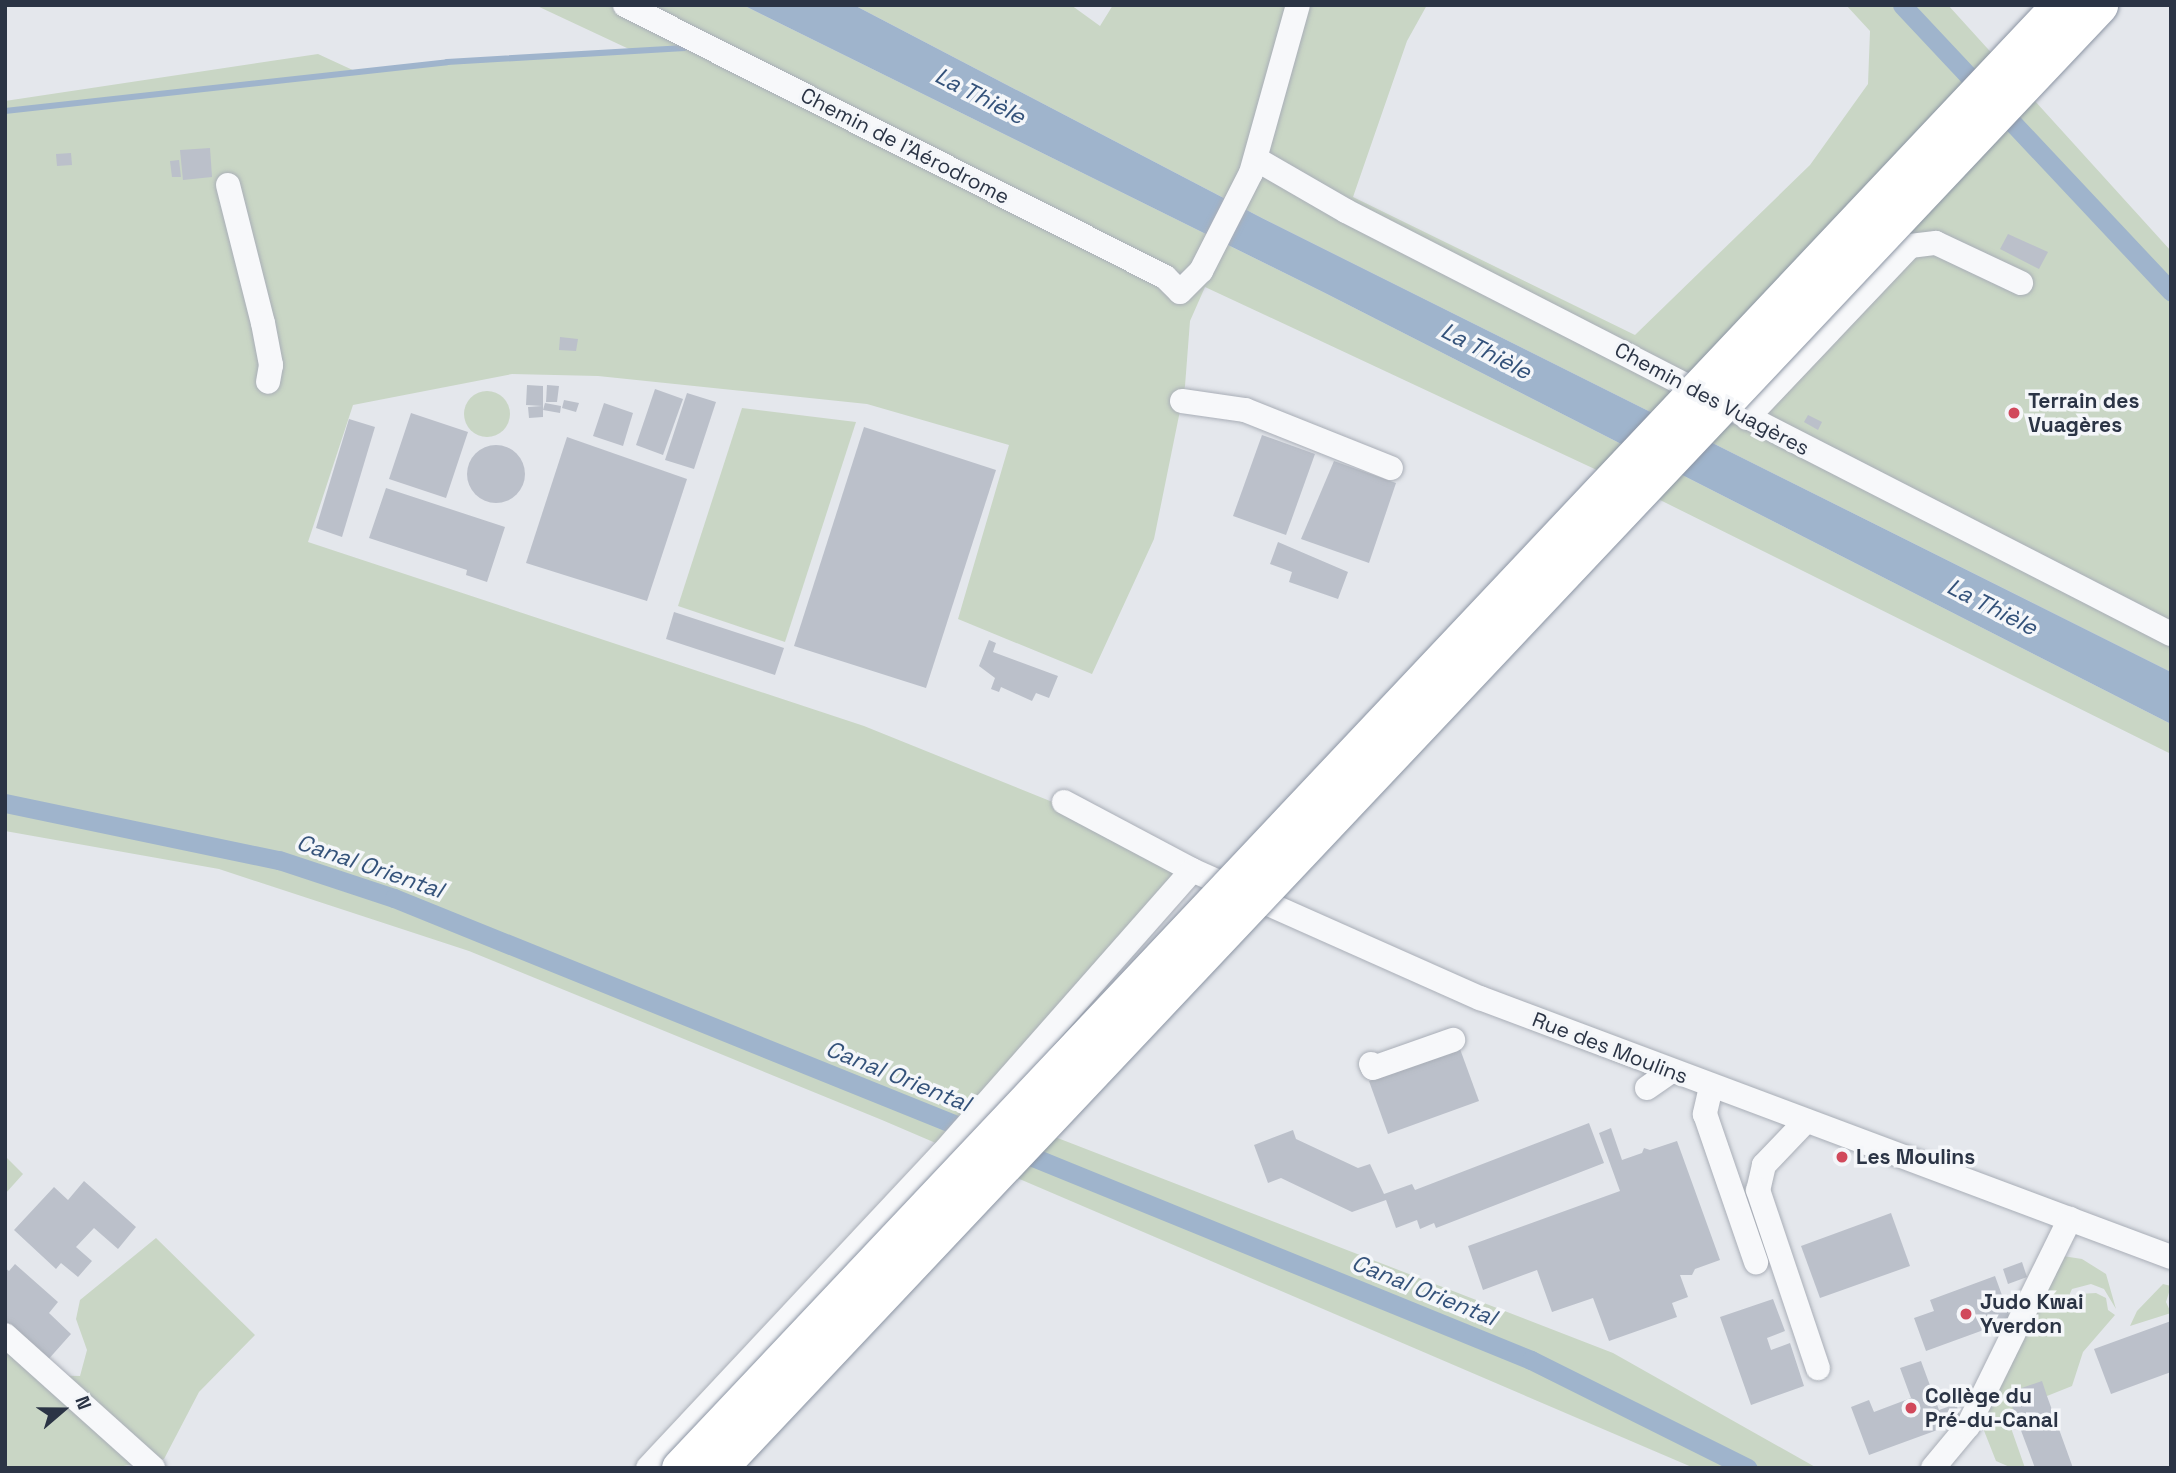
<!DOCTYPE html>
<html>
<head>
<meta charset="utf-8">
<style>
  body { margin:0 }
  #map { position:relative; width:2176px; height:1473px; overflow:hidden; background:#e4e7ec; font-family:"Space Grotesk",sans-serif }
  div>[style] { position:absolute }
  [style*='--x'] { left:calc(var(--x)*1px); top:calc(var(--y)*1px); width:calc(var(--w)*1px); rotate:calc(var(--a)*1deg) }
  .green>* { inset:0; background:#c9d6c5 }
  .round { border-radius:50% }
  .water>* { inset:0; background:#9fb4cc }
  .stream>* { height:6px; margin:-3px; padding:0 3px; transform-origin:3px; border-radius:3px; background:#9fb4cc }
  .canal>* { height:19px; margin:-9.5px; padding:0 9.5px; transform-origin:9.5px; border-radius:9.5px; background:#9fb4cc }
  .building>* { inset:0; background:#bbc0ca }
  .roads { filter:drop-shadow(0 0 2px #a9aeb7) drop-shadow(0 0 2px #a9aeb7) }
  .minor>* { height:24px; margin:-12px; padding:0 12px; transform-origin:12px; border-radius:12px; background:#f7f8fa }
  .bridges { filter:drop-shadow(0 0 2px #8b94a3) drop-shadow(0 0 2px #8b94a3) }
  .highway-bridge>* { height:37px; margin:-18.5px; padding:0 18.5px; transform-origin:18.5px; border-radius:18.5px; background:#fff }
  .dots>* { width:19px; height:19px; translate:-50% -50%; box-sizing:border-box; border:4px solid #f4f6f9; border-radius:50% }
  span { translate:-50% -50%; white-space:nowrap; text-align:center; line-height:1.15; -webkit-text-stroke:7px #f4f6f9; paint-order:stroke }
  .street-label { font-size:21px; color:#2b3445 }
  .poi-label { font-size:21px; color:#2b3445; font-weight:700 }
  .left { translate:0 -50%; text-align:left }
  .water-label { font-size:23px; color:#34527a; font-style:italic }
  .frame { position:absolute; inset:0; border:7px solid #2b3445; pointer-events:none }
  .north { position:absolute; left:28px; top:1375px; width:70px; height:70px; -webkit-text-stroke:5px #f4f6f9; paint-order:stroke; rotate:70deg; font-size:19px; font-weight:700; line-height:28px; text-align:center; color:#2b3445 }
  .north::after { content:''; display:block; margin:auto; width:24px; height:32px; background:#2b3445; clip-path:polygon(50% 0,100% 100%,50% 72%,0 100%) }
</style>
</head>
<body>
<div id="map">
  <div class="green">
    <div style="clip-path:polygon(535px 5px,743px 5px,1325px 293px,2171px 724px,2171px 754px,1646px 493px,1205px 287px,1190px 321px,1185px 386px,1154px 539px,1092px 674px,958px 619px,1009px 445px,867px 404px,598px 376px,512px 374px,353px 405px,308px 542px,864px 726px,1055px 803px,1192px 870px,986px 1105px,1055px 1137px,1613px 1353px,1817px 1468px,1694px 1468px,882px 1120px,469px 951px,219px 869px,5px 831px,5px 101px,318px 54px,357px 72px,629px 49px)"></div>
    <div style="clip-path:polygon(854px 5px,1071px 5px,1100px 26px,1113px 5px,1427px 5px,1407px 41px,1353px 197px,1635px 335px,1810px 165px,1868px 84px,1870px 31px,1846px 5px,1948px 5px,2171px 251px,2171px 672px,1260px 217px)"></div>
    <div class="round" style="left:464px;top:391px;width:46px;height:46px"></div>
    <div style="clip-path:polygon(742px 408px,856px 422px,785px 642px,678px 606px)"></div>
    <div style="clip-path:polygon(5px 1156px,23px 1174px,5px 1194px)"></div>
    <div style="clip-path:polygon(156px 1238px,255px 1335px,199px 1392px,164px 1459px,112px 1468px,5px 1468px,5px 1348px,32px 1375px,80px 1376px,87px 1350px,76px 1319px,80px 1300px)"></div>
    <div style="clip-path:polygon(2063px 1256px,2082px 1259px,2106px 1274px,2116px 1309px,2104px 1289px,2091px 1284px,2072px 1289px,2066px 1302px,2079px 1294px,2096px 1293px,2106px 1298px,2108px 1310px,2115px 1315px,2083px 1352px,2072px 1386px,2047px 1396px,2011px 1428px,2025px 1468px,2012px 1468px,1996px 1461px,1979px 1418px)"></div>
    <div style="clip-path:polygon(2163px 1284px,2171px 1286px,2166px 1302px,2171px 1313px,2130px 1326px,2137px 1311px)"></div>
  </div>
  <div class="water">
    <div style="clip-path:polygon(743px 5px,854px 5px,1260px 217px,2171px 672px,2171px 724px,1325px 293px)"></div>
  </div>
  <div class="stream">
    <div style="--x:5;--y:111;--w:445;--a:-6.3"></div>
    <div style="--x:447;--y:62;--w:238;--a:-3.4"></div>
  </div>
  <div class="canal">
    <div style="--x:1902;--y:5;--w:393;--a:46.8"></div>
    <div style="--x:5;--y:803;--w:280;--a:11.8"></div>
    <div style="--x:279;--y:860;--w:121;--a:18.3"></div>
    <div style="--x:394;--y:898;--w:628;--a:21.99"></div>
    <div style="--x:1013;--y:1149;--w:559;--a:22.16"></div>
    <div style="--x:1531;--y:1360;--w:242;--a:26.5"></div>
  </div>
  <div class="building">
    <div style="clip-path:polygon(210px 148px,212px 177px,183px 180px,180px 150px)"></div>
    <div style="clip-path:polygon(71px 153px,72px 165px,57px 166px,56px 154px)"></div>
    <div style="clip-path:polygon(179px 160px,181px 177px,172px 177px,170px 161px)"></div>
    <div style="clip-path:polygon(2008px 234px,2048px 252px,2039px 269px,2000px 249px)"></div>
    <div style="clip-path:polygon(560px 337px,578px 339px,576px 351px,559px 350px)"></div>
    <div style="clip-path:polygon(527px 385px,543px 386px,543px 417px,529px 418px,528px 407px,542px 406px,526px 405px)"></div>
    <div style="clip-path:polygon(547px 385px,559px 386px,557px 402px,546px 402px)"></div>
    <div style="clip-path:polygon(655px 389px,683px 399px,663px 455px,636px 445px)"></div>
    <div style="clip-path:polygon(687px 393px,716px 402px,694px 469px,665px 460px)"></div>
    <div style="clip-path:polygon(564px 400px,579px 403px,576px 412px,562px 408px)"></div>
    <div style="clip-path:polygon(545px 403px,561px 406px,560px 413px,543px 410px)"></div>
    <div style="clip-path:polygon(604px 403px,633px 413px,623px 446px,593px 436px)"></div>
    <div style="clip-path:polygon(411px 413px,468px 432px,446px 498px,389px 479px)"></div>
    <div style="clip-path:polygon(1808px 415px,1822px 422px,1818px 430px,1804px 422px)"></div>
    <div style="clip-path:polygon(349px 419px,375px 427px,342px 537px,316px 528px)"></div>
    <div style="clip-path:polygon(864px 427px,996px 470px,926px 688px,794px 646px)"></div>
    <div style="clip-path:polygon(1262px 435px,1315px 454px,1286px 535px,1233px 516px)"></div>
    <div style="clip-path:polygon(567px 437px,687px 479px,647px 601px,526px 563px)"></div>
    <div class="round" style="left:467px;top:445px;width:58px;height:58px"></div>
    <div style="clip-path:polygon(1334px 461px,1396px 483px,1369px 563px,1301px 539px)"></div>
    <div style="clip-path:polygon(386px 488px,505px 527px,487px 582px,466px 575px,467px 570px,369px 538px)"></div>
    <div style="clip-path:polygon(1278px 542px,1348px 572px,1338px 599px,1289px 582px,1292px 572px,1270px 564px)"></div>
    <div style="clip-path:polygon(674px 612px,784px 648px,775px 675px,666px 639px)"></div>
    <div style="clip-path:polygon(989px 640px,996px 643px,993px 652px,1058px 676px,1049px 698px,1036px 693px,1032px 701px,1001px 687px,999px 692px,991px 689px,995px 678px,979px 666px)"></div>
    <div style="clip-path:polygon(1460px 1049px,1479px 1101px,1388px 1134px,1369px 1081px)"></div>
    <div style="clip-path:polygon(1589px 1123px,1604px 1163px,1436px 1228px,1434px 1223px,1420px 1229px,1417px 1220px,1396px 1228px,1386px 1200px,1352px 1212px,1281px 1178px,1268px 1183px,1254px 1145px,1293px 1130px,1296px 1139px,1358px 1168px,1370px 1164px,1384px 1194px,1412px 1184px,1415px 1190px)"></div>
    <div style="clip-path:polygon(1611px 1128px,1622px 1160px,1642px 1153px,1644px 1148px,1650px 1150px,1677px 1141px,1720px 1260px,1695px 1269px,1692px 1275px,1680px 1275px,1688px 1297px,1672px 1303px,1677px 1317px,1609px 1341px,1593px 1298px,1552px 1312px,1537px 1270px,1483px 1290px,1468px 1246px,1620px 1191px,1599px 1133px)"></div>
    <div style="clip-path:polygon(84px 1181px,136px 1227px,118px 1249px,94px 1228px,76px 1247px,92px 1261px,78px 1277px,61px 1263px,56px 1269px,14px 1230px,54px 1187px,68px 1200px)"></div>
    <div style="clip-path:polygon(1891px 1213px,1910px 1266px,1820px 1298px,1801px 1246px)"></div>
    <div style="clip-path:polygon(2022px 1262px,2027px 1277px,2008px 1284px,2003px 1269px)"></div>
    <div style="clip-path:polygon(15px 1264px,58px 1302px,49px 1313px,71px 1334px,46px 1362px,5px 1329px,5px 1268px,9px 1271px)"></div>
    <div style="clip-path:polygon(1995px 1276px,2011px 1320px,1926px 1351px,1914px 1318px,1934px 1311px,1930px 1300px)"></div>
    <div style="clip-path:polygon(1773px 1299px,1785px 1331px,1767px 1338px,1771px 1350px,1790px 1343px,1804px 1386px,1751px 1405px,1720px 1317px)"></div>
    <div style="clip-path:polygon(2171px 1321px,2171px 1372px,2111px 1394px,2094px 1349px)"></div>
    <div style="clip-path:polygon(1921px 1361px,1939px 1410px,1956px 1404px,1962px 1421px,1869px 1455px,1851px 1407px,1869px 1400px,1874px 1412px,1911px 1398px,1900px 1368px)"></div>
    <div style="clip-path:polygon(2042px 1381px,2047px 1396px,2073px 1468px,2035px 1468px,2007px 1393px)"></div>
  </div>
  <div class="roads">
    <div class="minor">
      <div style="--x:625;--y:5;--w:605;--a:26.73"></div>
      <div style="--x:1165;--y:277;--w:21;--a:45"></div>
      <div style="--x:1180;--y:292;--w:30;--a:-45"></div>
      <div style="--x:1201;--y:271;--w:110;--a:-63"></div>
      <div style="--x:1251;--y:173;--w:174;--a:-74.4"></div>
      <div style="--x:1256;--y:159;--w:104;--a:30"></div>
      <div style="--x:1346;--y:211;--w:927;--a:27.15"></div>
      <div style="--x:228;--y:185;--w:142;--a:75.8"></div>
      <div style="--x:263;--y:323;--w:43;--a:79.2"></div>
      <div style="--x:271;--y:365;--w:17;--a:100"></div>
      <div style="--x:1182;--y:401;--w:64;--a:8.1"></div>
      <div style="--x:1245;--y:410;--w:157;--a:21.7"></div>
      <div style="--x:1747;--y:418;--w:237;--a:-46.5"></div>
      <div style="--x:1910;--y:246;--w:26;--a:-7"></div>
      <div style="--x:1936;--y:243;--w:94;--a:25.2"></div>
      <div style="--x:1064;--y:802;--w:145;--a:28"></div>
      <div style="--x:1192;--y:870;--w:315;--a:24"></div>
      <div style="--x:1480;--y:998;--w:738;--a:20.55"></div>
      <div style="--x:1371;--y:1064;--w:4;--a:63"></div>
      <div style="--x:1373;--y:1068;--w:85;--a:-19.3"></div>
      <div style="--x:1711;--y:1087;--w:28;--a:103"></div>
      <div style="--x:1705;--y:1114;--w:157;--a:71"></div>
      <div style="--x:1647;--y:1088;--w:29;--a:-35"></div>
      <div style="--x:1806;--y:1121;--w:61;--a:133.7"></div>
      <div style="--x:1764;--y:1165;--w:26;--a:103"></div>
      <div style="--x:1758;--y:1190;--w:188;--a:71.4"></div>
      <div style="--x:5;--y:1335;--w:199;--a:41.9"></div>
      <div style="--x:648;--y:1468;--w:430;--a:-46.9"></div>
      <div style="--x:942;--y:1154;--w:378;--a:-48.6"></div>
      <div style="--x:1933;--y:1468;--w:55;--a:-50.2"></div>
      <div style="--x:1968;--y:1426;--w:231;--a:-63.8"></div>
    </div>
  </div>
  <div class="bridges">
    <div class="highway-bridge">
      <div style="--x:680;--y:1468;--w:2011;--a:-46.67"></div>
      <div style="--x:718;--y:1468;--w:2012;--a:-46.65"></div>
    </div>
  </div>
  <div class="dots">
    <div style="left:2014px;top:413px;background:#d1495b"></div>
    <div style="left:1842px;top:1157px;background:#d1495b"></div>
    <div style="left:1966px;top:1314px;background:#d1495b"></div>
    <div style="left:1911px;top:1408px;background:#d1495b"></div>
  </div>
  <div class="street-label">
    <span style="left:905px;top:146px;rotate:27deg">Chemin de l'Aérodrome</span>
    <span style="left:1712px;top:399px;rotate:28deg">Chemin des Vuagères</span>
    <span style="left:1610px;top:1048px;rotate:21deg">Rue des Moulins</span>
  </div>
  <div class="poi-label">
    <span class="left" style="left:2028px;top:413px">Terrain des<br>Vuagères</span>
    <span class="left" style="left:1856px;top:1157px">Les Moulins</span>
    <span class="left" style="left:1980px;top:1314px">Judo Kwai<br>Yverdon</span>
    <span class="left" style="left:1925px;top:1408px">Collège du<br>Pré-du-Canal</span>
  </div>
  <div class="water-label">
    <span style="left:980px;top:96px;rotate:27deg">La Thièle</span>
    <span style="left:1486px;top:351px;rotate:27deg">La Thièle</span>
    <span style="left:1992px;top:607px;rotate:27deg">La Thièle</span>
    <span style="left:370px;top:866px;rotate:19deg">Canal Oriental</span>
    <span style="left:898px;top:1076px;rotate:22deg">Canal Oriental</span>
    <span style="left:1424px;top:1290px;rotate:22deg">Canal Oriental</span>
  </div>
  <div class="frame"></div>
  <div class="north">N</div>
</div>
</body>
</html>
